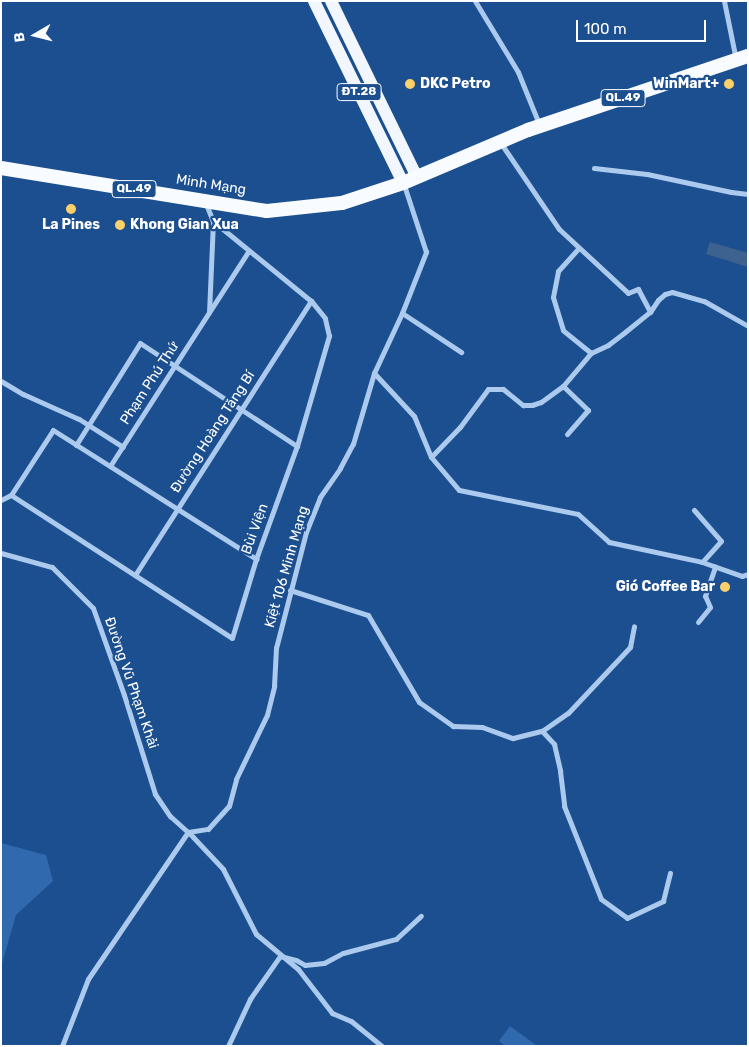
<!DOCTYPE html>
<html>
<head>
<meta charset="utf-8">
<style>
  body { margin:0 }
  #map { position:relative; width:749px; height:1047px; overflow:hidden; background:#1c4f8f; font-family:Rubik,sans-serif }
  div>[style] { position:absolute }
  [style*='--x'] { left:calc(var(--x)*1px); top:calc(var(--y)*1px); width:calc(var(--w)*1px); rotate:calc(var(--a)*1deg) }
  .green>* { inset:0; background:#3069ad }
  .water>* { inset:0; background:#3e6290 }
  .minor>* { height:5px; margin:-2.5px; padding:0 2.5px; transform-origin:2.5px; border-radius:2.5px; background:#abcaee }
  .primary>* { height:12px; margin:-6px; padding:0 6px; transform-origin:6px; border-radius:6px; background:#f2f7ff }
  .trunk>* { height:14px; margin:-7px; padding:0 7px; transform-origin:7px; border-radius:7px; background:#f8fbff }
  .dots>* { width:14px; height:14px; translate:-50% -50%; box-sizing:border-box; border:2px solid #1c4f8f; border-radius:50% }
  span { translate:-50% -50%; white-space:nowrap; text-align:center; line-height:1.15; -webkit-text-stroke:4.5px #1c4f8f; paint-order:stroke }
  .shield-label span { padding:1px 4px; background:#1c4f8f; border:1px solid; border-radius:4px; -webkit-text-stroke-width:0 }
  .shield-label { font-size:12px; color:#fff; font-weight:700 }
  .poi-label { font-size:14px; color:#fff; font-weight:700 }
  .left { translate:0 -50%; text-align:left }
  .right { translate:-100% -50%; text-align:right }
  .street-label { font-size:14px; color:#fff }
  .frame { position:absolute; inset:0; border:2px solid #fff; pointer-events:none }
  .north { position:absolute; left:10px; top:10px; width:50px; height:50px; -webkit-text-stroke:4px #1c4f8f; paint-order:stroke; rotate:262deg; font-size:14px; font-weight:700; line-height:20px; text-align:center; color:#fff }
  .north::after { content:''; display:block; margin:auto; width:18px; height:22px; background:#fff; clip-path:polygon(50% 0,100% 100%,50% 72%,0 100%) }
  .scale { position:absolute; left:576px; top:20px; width:130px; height:22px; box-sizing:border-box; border:2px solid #fff; border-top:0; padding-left:6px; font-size:15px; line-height:18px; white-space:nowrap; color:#fff; -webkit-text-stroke:4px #1c4f8f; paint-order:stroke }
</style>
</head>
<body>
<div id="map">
  <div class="green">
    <div style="clip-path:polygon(1px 843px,46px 855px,53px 881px,16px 915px,1px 967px)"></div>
    <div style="clip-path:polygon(510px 1026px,536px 1045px,535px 1046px,505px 1046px,499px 1041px)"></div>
  </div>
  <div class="water">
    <div style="clip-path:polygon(710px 242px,748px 253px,748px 267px,706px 254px)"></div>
  </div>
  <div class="minor">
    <div style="--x:475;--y:1;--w:83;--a:58.8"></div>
    <div style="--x:518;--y:72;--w:56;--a:68"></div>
    <div style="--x:724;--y:1;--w:60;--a:78.5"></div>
    <div style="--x:500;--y:142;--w:105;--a:55.9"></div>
    <div style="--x:559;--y:229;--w:94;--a:42.8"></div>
    <div style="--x:628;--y:293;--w:11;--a:-22"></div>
    <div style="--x:638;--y:289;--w:26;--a:62"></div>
    <div style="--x:594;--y:168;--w:53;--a:6.5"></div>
    <div style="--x:647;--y:174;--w:86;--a:12.1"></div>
    <div style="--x:731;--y:192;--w:17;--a:7"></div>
    <div style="--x:206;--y:204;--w:18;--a:68"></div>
    <div style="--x:213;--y:221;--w:91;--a:92.5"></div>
    <div style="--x:402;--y:313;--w:71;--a:33.5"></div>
    <div style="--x:591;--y:353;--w:19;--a:-25"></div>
    <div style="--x:608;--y:345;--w:21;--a:-37"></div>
    <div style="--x:625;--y:332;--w:32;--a:-39"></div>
    <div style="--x:650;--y:312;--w:14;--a:-56"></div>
    <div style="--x:658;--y:300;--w:9;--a:-41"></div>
    <div style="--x:665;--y:294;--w:7;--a:-16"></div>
    <div style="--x:672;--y:292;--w:33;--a:16"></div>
    <div style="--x:704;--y:301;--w:51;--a:29.6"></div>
    <div style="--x:374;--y:373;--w:59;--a:47.1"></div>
    <div style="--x:414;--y:416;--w:44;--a:67.5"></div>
    <div style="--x:431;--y:457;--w:43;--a:49.7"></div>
    <div style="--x:459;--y:490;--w:121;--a:11.4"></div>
    <div style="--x:578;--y:514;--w:42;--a:42.1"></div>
    <div style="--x:609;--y:542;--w:95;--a:12.1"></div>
    <div style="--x:702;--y:562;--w:42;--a:19.3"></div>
    <div style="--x:742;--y:576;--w:6;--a:-18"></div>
    <div style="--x:1;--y:381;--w:26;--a:31"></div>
    <div style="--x:23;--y:394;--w:61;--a:24.1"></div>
    <div style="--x:79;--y:419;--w:52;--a:32.5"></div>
    <div style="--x:563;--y:386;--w:35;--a:44"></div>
    <div style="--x:588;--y:410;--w:32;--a:131"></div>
    <div style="--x:76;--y:445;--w:120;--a:-57.9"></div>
    <div style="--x:140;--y:343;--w:188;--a:33.3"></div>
    <div style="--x:431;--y:457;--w:42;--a:-46"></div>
    <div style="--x:460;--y:427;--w:47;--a:-53.6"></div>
    <div style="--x:488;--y:389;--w:15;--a:0"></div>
    <div style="--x:503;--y:389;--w:26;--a:39"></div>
    <div style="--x:523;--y:405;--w:9;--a:0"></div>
    <div style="--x:532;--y:405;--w:9;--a:-18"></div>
    <div style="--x:541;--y:402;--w:27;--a:-36"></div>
    <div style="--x:563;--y:386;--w:43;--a:-49.7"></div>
    <div style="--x:591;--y:353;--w:36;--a:-141"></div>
    <div style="--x:563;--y:330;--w:34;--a:-107"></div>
    <div style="--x:553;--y:297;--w:26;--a:-79"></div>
    <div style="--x:558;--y:271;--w:31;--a:-48"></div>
    <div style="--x:110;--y:466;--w:255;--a:-57.2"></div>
    <div style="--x:11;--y:495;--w:263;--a:32.9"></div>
    <div style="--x:232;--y:638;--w:83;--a:-73.1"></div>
    <div style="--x:256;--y:559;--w:120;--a:-70.1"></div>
    <div style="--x:297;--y:446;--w:115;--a:-73.8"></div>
    <div style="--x:329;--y:336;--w:18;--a:-103"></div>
    <div style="--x:325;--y:318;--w:22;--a:-129"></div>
    <div style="--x:311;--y:301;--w:127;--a:-140.8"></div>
    <div style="--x:11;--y:495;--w:77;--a:-57.1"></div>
    <div style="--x:53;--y:430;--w:241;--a:32.4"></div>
    <div style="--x:1;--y:500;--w:11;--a:-27"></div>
    <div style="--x:694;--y:510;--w:41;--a:48.9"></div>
    <div style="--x:721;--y:541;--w:28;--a:132"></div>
    <div style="--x:1;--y:553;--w:53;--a:15.4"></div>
    <div style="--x:52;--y:567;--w:58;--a:45"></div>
    <div style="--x:93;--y:608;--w:92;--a:70.4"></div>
    <div style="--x:124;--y:695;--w:104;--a:72.6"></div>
    <div style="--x:155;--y:794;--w:27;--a:56"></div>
    <div style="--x:170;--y:816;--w:31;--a:42"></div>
    <div style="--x:193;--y:837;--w:44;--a:46.8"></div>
    <div style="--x:223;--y:869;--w:73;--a:63.1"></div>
    <div style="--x:256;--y:934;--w:55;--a:39.8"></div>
    <div style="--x:298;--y:969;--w:56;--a:52.3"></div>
    <div style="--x:332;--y:1013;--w:21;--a:23"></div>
    <div style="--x:351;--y:1021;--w:40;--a:39"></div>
    <div style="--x:135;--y:575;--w:326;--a:-57.3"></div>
    <div style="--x:290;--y:590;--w:82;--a:17.8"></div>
    <div style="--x:368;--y:615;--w:101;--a:59.6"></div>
    <div style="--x:419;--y:702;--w:42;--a:35.2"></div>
    <div style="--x:453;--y:726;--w:29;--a:2"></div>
    <div style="--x:482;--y:727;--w:33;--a:20"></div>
    <div style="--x:513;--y:738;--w:30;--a:-14"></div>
    <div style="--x:542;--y:731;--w:18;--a:47"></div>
    <div style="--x:554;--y:744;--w:28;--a:77"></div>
    <div style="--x:560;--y:771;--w:35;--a:83"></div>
    <div style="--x:564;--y:806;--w:100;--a:68.3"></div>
    <div style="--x:601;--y:899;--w:32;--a:36"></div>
    <div style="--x:627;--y:918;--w:40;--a:-25"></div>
    <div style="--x:663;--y:901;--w:29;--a:-76"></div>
    <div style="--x:698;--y:622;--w:19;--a:-51"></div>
    <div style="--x:710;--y:607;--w:12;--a:-114"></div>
    <div style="--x:705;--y:596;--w:31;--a:-71"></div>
    <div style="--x:542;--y:731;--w:32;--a:-35"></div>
    <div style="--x:568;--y:713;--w:91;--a:-46.8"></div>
    <div style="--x:630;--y:647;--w:21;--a:-79"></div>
    <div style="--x:188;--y:832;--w:20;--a:-9"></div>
    <div style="--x:208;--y:829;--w:31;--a:-48"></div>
    <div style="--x:229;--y:806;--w:28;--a:-75"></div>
    <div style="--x:236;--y:779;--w:71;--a:-64.2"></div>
    <div style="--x:267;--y:715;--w:30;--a:-76"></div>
    <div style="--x:274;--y:686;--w:38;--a:-87"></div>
    <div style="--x:276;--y:648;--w:120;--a:-75.5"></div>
    <div style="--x:306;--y:532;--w:38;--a:-68"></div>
    <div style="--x:320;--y:497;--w:35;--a:-55"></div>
    <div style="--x:340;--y:468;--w:27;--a:-62"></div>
    <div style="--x:353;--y:444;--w:74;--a:-73.5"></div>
    <div style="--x:374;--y:373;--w:66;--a:-65"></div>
    <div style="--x:402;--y:313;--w:66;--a:-68.5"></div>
    <div style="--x:426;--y:252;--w:71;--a:-108.2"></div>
    <div style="--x:62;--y:1046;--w:72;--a:-68.8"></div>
    <div style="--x:88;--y:979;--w:178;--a:-55.8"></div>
    <div style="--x:228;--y:1046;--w:52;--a:-64.9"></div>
    <div style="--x:250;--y:999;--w:52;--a:-55.1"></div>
    <div style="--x:280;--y:956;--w:16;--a:14"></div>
    <div style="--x:296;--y:960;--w:10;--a:29"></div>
    <div style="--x:305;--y:965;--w:19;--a:-6"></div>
    <div style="--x:324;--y:963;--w:21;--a:-28"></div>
    <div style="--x:343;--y:953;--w:55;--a:-14.8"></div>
    <div style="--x:396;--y:939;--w:34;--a:-43"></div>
  </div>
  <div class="primary">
    <div style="--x:314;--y:1;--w:203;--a:63.9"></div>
    <div style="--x:331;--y:1;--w:196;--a:64"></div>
  </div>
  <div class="trunk">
    <div style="--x:1;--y:168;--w:269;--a:9.2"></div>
    <div style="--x:267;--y:211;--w:75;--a:-6.1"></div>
    <div style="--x:342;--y:203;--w:64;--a:-18.2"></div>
    <div style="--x:403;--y:183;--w:136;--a:-23"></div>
    <div style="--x:528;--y:130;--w:232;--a:-18.6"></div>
  </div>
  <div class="dots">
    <div style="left:410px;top:84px;background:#fdd169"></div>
    <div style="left:729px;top:84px;background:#fdd169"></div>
    <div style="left:71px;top:209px;background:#fdd169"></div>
    <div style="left:120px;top:225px;background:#fdd169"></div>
    <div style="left:725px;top:587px;background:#fdd169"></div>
  </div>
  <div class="shield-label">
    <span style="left:359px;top:92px">ĐT.28</span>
    <span style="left:623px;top:98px">QL.49</span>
    <span style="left:134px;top:189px">QL.49</span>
  </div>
  <div class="poi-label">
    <span class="left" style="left:420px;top:84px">DKC Petro</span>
    <span class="right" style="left:719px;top:84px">WinMart+</span>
    <span style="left:71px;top:225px">La Pines</span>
    <span class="left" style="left:130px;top:225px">Khong Gian Xua</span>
    <span class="right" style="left:715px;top:587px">Gió Coffee Bar</span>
  </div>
  <div class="street-label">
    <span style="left:211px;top:185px;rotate:9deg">Minh Mạng</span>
    <span style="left:150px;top:383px;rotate:-57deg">Phạm Phú Thứ</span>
    <span style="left:213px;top:432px;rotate:-57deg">Đường Hoàng Tăng Bí</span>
    <span style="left:255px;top:529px;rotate:-70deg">Bùi Viện</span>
    <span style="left:287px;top:567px;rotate:-74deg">Kiệt 106 Minh Mạng</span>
    <span style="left:131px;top:683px;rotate:71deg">Đường Vũ Phạm Khải</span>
  </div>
  <div class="frame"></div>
  <div class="north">B</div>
  <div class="scale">100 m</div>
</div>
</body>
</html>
